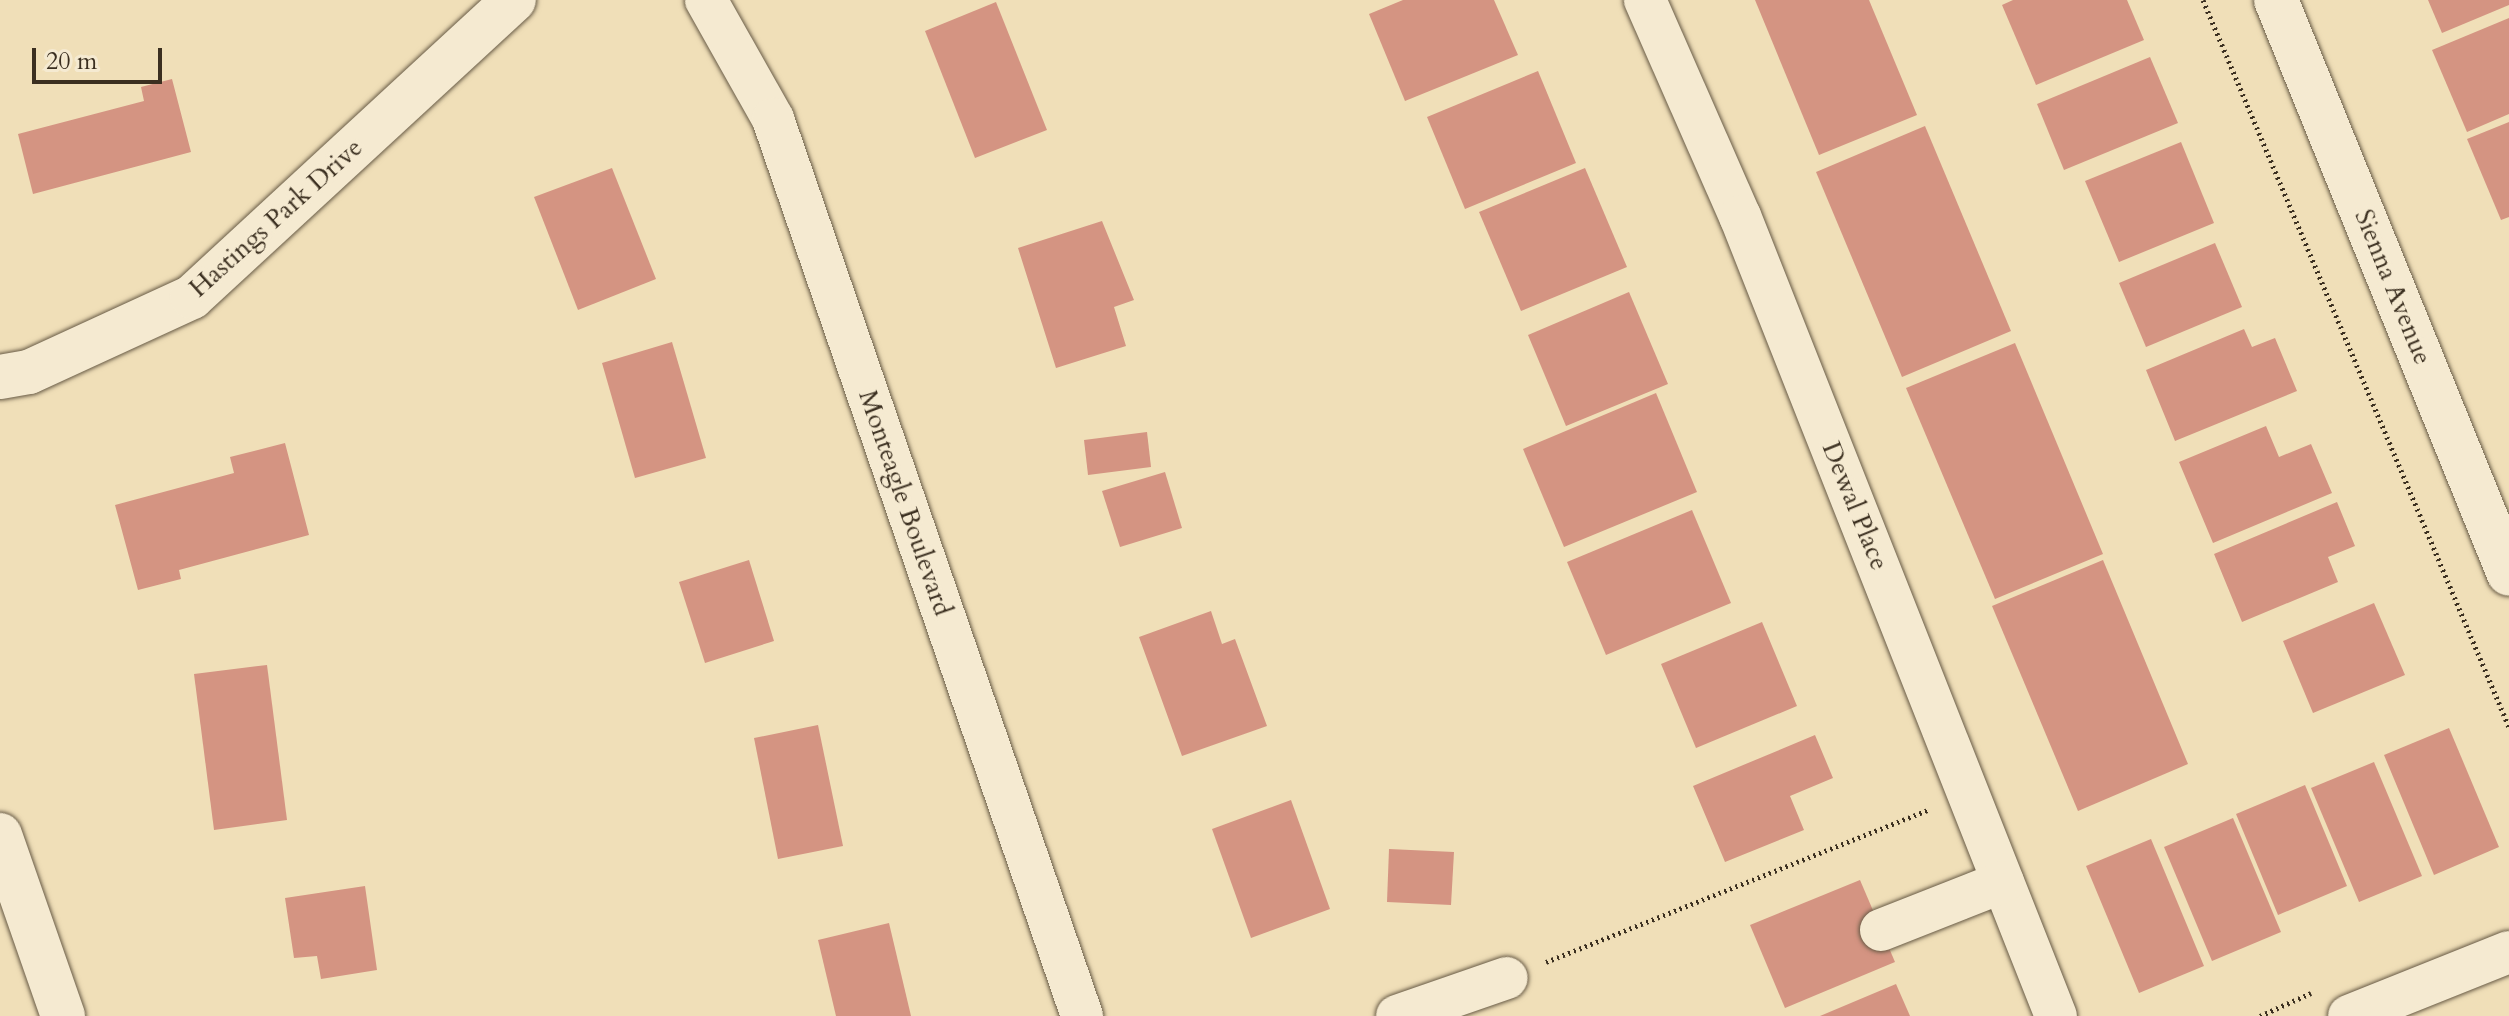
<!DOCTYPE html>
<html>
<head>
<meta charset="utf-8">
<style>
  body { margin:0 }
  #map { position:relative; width:2509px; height:1016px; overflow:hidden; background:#f0dfb8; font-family:Cardo,serif }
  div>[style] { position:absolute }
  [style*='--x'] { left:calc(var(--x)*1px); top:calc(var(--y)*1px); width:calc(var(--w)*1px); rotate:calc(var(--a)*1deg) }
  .building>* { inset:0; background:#d49482 }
  .path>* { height:5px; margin-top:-2.5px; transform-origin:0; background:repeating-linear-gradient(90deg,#3b2f20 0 2px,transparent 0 6px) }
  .roads { filter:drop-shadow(0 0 2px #685b46) drop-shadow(0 0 2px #685b46) }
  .street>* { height:42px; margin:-21px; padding:0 21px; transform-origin:21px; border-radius:21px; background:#f5ead1 }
  .secondary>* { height:44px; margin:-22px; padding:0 22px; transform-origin:22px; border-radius:22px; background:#f5ead1 }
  span { translate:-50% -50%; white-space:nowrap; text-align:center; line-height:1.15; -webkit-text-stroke:8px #f5ead1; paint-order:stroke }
  .street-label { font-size:26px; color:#3b2f20 }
  .scale { position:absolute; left:32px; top:48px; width:130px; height:36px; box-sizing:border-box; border:4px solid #3b2f20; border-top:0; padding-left:10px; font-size:24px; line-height:28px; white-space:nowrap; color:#3b2f20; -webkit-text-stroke:6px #f5ead1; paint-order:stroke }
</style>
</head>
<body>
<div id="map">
  <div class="building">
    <div style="clip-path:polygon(1403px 0,1494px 0,1518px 55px,1405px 101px,1369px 14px)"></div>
    <div style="clip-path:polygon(1755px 0,1869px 0,1917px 115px,1819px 155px)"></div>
    <div style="clip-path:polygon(2013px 0,2127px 0,2144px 40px,2036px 85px,2002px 5px)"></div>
    <div style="clip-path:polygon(2428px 0,2509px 0,2509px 5px,2442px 33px)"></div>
    <div style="clip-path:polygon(996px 2px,1047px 130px,975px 158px,925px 31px)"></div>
    <div style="clip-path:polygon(2509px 18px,2509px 114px,2467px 132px,2432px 50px)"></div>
    <div style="clip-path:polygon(2150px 57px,2178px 123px,2064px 170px,2037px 104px)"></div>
    <div style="clip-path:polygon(1538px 71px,1576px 163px,1465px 209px,1427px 117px)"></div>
    <div style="clip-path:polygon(172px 79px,191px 152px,33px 194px,18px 134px,144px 101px,141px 87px)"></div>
    <div style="clip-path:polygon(2509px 122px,2509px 217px,2501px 220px,2467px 139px)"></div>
    <div style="clip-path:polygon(1925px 126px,2011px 331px,1902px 377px,1816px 172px)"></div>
    <div style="clip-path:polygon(2181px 142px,2214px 223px,2119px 262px,2085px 181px)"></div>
    <div style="clip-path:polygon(612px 168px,656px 279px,578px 310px,534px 197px)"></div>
    <div style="clip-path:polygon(1585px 168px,1627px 267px,1521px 311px,1479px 212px)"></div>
    <div style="clip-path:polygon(1102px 221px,1134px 300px,1114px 307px,1126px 346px,1056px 368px,1018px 248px)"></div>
    <div style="clip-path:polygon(2215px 243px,2242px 307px,2146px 347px,2119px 283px)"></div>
    <div style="clip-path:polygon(1629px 292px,1668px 384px,1566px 426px,1528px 335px)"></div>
    <div style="clip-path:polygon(2244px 329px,2252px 347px,2275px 338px,2297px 391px,2175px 441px,2146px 370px)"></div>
    <div style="clip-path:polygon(672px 342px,706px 458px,635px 478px,602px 363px)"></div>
    <div style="clip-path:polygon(2015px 343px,2103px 554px,1995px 599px,1906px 388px)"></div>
    <div style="clip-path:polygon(1656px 393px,1697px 492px,1564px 547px,1523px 449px)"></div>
    <div style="clip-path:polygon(2266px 426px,2279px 457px,2311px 444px,2332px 493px,2213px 543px,2179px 462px)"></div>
    <div style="clip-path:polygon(1147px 432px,1151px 467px,1088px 475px,1084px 440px)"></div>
    <div style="clip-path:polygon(285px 443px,309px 535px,179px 570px,181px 579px,138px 590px,115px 505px,234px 473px,230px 457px)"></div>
    <div style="clip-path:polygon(1165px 472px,1182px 528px,1120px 547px,1102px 491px)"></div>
    <div style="clip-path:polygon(2337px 502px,2355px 546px,2328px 557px,2338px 582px,2242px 622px,2214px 554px)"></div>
    <div style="clip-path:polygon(1692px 510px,1731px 603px,1606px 655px,1567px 562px)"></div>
    <div style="clip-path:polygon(749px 560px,774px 641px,705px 663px,679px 582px)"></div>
    <div style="clip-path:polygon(2103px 560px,2188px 764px,2078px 811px,1992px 606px)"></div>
    <div style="clip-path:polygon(2374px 603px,2405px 675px,2313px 713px,2283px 641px)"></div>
    <div style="clip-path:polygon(1211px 611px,1222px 644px,1235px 639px,1267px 726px,1182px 756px,1139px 637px)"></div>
    <div style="clip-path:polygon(1762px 622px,1797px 706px,1696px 748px,1661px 664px)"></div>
    <div style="clip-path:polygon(267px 665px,287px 820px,214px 830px,194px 674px)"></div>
    <div style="clip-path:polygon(818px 725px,843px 846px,778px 859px,754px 738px)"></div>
    <div style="clip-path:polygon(2449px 728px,2499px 847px,2434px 875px,2384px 755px)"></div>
    <div style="clip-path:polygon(1815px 735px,1833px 778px,1790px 796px,1804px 830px,1725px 862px,1693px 786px)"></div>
    <div style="clip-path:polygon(2374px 762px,2422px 876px,2359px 902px,2311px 788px)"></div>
    <div style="clip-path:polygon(2305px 785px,2347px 886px,2278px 915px,2236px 814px)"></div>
    <div style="clip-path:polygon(1291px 800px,1330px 909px,1251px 938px,1212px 829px)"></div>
    <div style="clip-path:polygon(2233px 818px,2281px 932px,2212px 961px,2164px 847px)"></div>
    <div style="clip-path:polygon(2151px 839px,2204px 966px,2139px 993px,2086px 866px)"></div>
    <div style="clip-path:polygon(1389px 849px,1454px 852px,1451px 905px,1387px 902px)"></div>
    <div style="clip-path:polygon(1860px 880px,1895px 962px,1785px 1008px,1750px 925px)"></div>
    <div style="clip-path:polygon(365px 886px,377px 970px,321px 979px,317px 956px,294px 958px,285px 898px)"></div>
    <div style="clip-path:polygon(889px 923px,911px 1016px,836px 1016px,818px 940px)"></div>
    <div style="clip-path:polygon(1896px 984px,1910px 1016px,1820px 1016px)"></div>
  </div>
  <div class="path">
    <div style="--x:2203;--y:0;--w:789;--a:67.17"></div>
    <div style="--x:1546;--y:962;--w:413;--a:-21.7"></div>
    <div style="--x:2260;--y:1016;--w:56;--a:-24.3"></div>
  </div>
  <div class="roads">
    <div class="street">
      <div style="--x:706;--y:0;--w:137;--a:60.6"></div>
      <div style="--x:773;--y:119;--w:949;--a:70.99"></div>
      <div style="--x:1645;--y:0;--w:236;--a:66.3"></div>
      <div style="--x:1740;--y:216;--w:860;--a:68.45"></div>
      <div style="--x:1881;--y:930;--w:131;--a:-21.5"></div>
      <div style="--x:1397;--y:1016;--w:116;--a:-19.1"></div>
      <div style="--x:2349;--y:1016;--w:172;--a:-21.8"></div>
    </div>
    <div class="secondary">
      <div style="--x:2276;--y:0;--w:619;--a:67.91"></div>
      <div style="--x:0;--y:377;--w:29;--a:-10"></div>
      <div style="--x:29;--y:372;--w:179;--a:-24.7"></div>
      <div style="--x:192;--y:297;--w:438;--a:-42.7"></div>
      <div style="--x:0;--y:835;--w:192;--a:70.8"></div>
    </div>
  </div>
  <div class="street-label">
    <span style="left:276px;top:218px;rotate:-42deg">Hastings Park Drive</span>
    <span style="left:2393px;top:287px;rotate:68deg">Sienna Avenue</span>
    <span style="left:905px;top:503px;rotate:71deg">Monteagle Boulevard</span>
    <span style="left:1855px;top:506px;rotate:68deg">Dewal Place</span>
  </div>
  <div class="scale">20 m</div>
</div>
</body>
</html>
